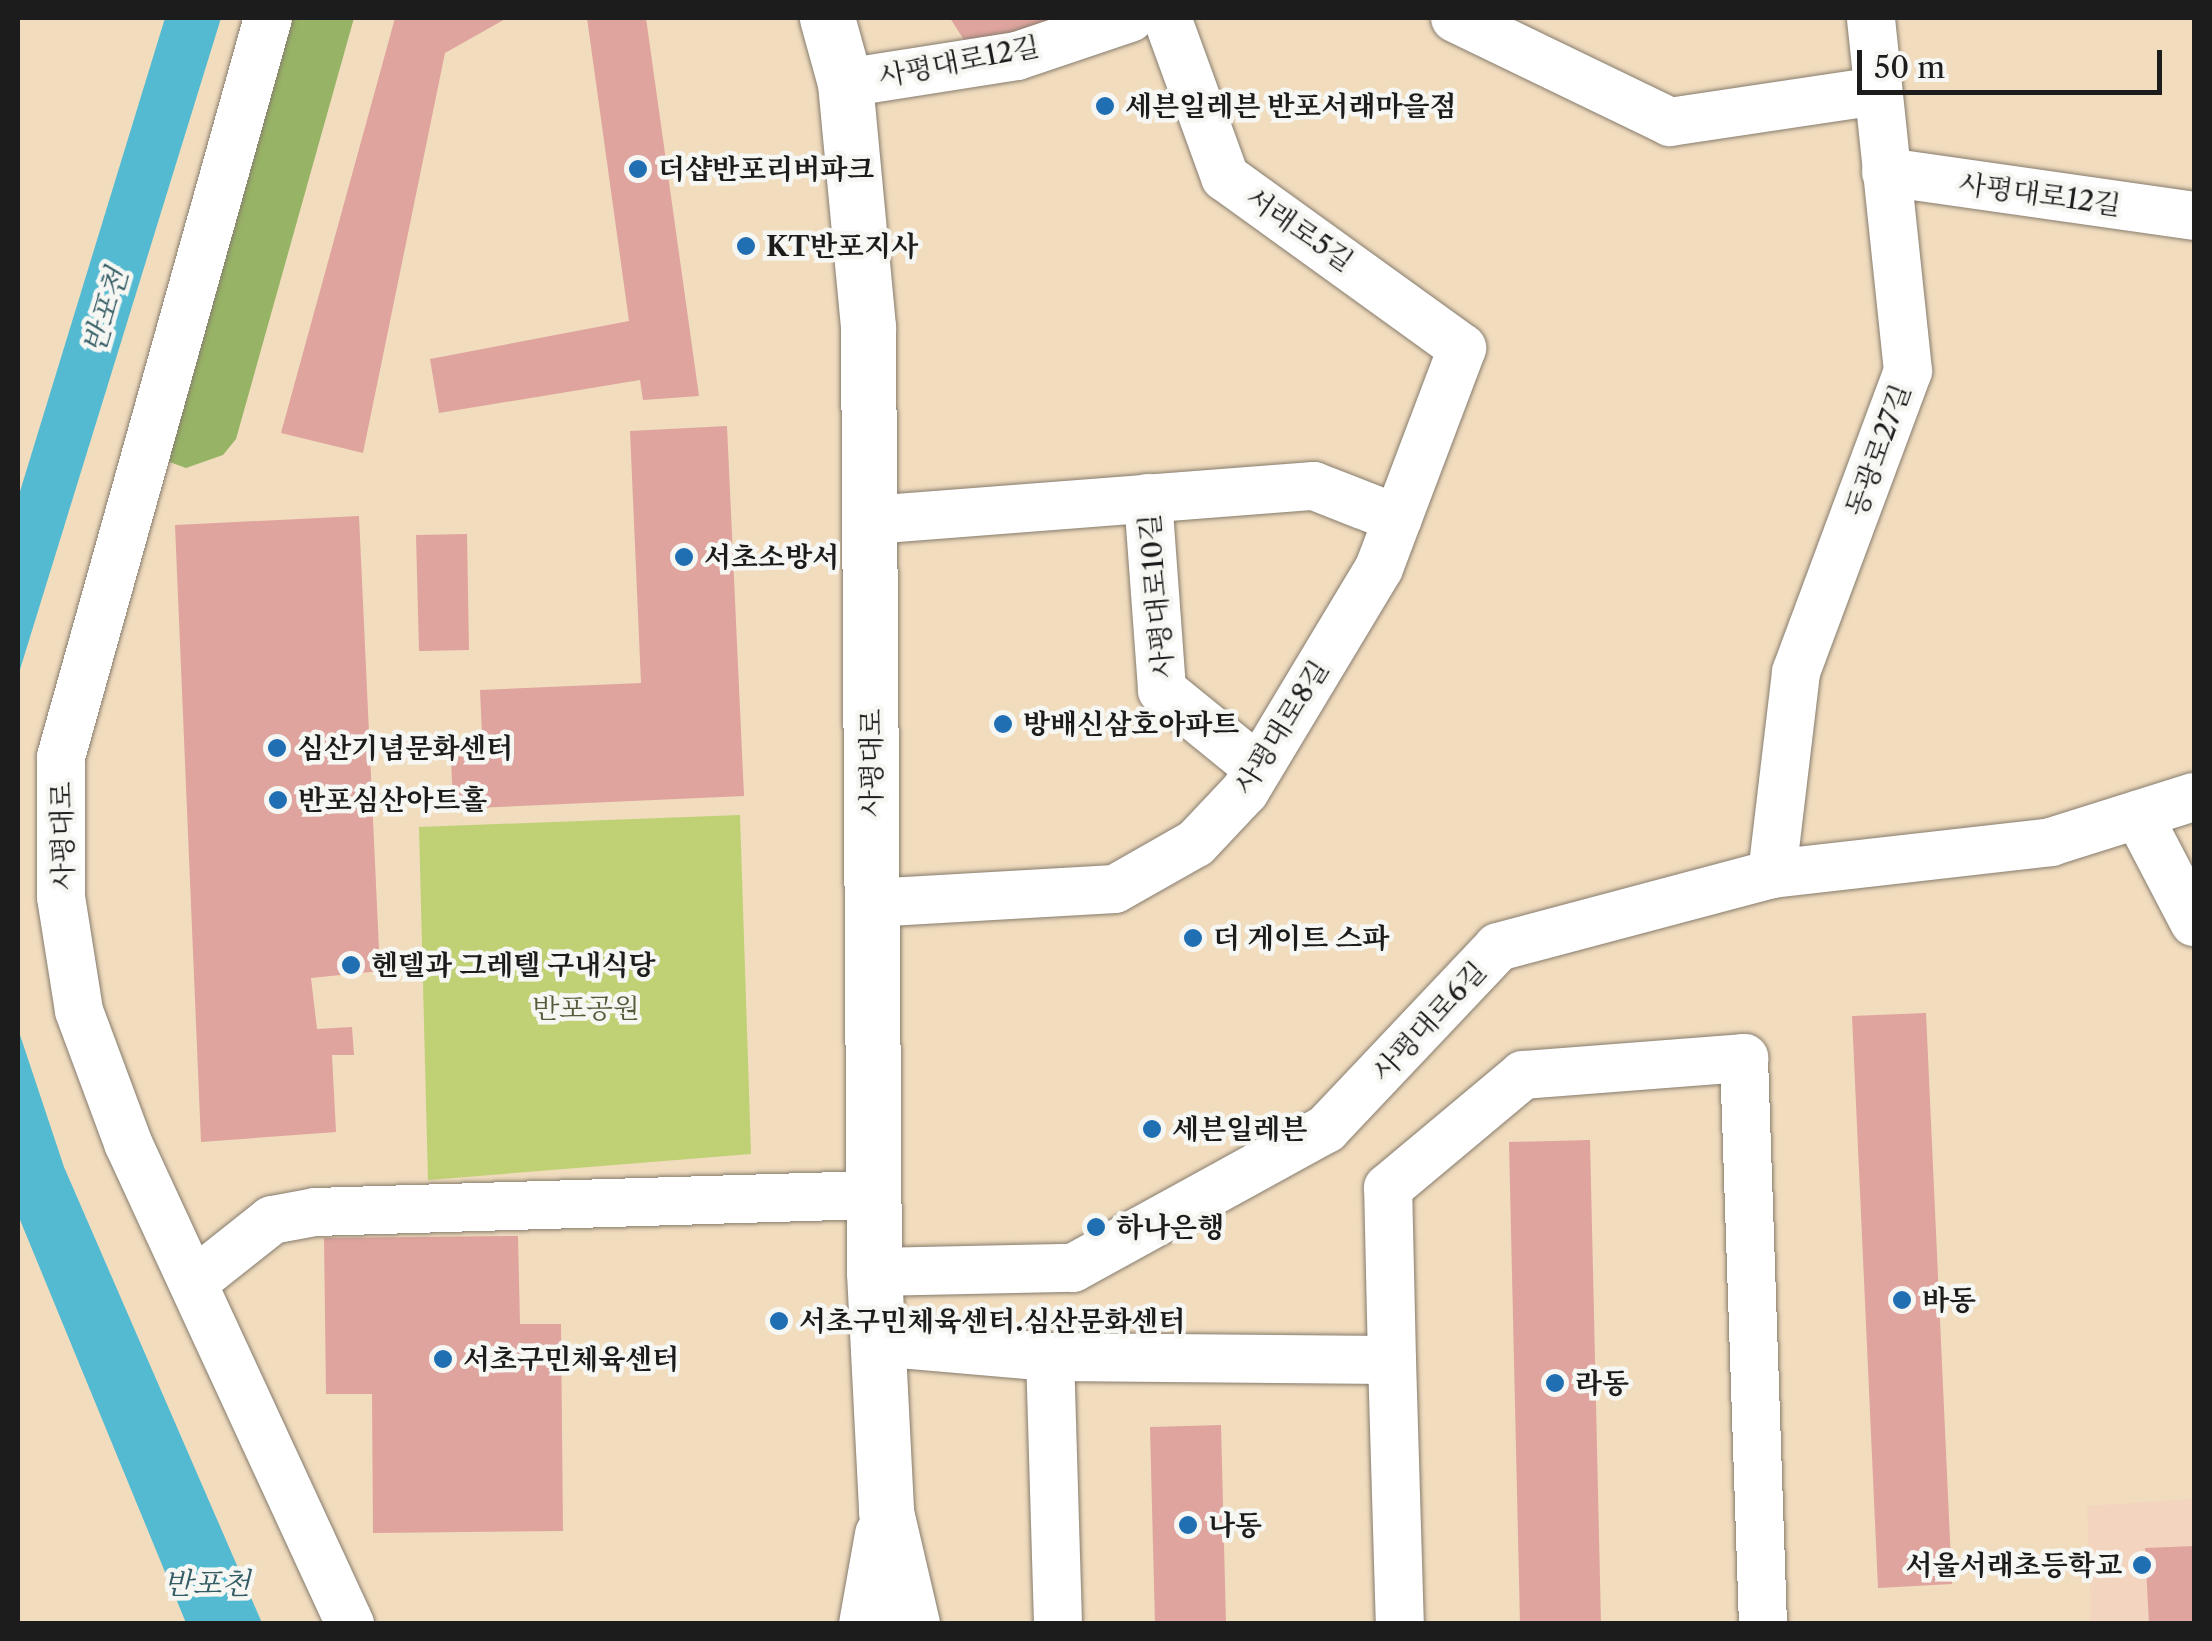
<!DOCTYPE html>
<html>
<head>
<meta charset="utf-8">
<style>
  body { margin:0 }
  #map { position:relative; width:2212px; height:1641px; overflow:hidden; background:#f1dcbe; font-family:"Libre Caslon Text","Noto Serif KR",serif }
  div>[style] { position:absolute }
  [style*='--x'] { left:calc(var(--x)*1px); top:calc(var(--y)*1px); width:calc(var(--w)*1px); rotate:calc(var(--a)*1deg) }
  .built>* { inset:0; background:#f3d4bf }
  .green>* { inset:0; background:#bfd174 }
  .forest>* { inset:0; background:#97b366 }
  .water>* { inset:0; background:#53bad1 }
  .building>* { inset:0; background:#dea49d }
  .roads { filter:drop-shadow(0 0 2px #867c6d) drop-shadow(0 0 2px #867c6d) }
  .minor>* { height:48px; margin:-24px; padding:0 24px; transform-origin:24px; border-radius:24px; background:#fff }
  .major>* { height:55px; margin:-27.5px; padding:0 27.5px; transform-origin:27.5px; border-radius:27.5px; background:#fff }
  .dots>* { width:28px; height:28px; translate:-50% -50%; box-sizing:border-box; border:5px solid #f6f6f2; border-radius:50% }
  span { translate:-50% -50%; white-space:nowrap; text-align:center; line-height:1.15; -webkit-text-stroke:9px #f6f6f2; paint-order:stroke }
  .street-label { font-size:28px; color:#1c1c1c }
  .poi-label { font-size:28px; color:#1c1c1c; font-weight:700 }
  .left { translate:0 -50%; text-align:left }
  .right { translate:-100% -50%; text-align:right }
  .park-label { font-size:28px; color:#555b3b }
  .water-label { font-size:30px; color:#325b64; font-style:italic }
  .frame { position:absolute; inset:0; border:20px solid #1c1c1c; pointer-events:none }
  .scale { position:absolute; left:1857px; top:50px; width:305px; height:45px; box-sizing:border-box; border:5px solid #1c1c1c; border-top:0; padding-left:12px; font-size:30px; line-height:35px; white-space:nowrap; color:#1c1c1c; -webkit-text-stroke:8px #f6f6f2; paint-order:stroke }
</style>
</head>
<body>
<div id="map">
  <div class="built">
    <div style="clip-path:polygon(2194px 1499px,2194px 1623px,2091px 1623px,2087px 1506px)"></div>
  </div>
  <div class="green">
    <div style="clip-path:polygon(740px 815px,751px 1154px,428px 1180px,419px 827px)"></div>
  </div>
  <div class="forest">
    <div style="clip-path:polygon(284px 18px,354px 18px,236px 439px,223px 455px,186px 468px,167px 461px)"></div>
  </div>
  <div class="water">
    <div style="clip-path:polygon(165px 18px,221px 18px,18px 676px,18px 498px)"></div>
    <div style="clip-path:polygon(18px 1029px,64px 1167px,262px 1623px,186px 1623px,18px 1215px)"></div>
  </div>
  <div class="building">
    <div style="clip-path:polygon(395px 18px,507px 18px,445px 53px,363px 453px,281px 433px)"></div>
    <div style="clip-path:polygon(587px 18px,646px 18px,699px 396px,643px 400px,640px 380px,439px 413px,430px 359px,629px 321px)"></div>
    <div style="clip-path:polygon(950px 18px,1076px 18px,973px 54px)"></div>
    <div style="clip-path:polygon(727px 426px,744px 796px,453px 809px,451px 757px,483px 755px,480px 690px,641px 683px,630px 431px)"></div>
    <div style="clip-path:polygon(359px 516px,380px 971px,311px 978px,317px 1029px,352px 1027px,354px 1055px,332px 1055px,336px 1132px,201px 1142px,175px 525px)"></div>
    <div style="clip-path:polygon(467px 534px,469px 650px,419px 651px,416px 535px)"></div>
    <div style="clip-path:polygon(1926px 1013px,1952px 1584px,1878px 1588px,1852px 1016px)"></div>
    <div style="clip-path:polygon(1590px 1140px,1601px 1624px,1520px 1624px,1509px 1142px)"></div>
    <div style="clip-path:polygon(518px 1236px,520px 1324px,561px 1324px,563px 1531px,373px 1533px,372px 1394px,326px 1394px,324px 1238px)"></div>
    <div style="clip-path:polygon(1221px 1425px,1226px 1624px,1155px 1624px,1150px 1427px)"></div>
    <div style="clip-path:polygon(2194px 1546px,2194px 1624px,2149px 1624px,2145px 1548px)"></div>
  </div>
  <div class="roads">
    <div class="minor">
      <div style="--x:268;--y:18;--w:767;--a:105.65"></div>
      <div style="--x:61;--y:757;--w:140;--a:90"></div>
      <div style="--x:61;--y:897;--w:115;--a:81"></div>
      <div style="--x:79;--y:1011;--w:141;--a:69.6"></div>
      <div style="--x:128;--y:1143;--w:530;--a:65.22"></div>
      <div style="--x:1455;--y:18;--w:239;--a:25.8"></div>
      <div style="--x:1670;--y:122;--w:209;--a:-8.5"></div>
      <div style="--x:845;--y:83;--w:174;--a:-8.9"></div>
      <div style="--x:1017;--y:56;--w:119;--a:-18.6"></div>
      <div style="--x:1886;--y:172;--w:311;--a:8.1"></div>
      <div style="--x:1148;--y:498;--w:193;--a:85.8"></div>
      <div style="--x:1162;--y:690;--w:124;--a:39.1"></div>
      <div style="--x:871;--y:520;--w:444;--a:-4.4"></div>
      <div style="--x:1314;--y:486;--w:90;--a:21.4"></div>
      <div style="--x:2138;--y:815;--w:121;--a:62.4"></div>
      <div style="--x:1772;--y:874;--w:203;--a:-83.2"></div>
      <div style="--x:1796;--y:672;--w:321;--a:-69.6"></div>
      <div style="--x:1908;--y:371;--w:355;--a:-96"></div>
      <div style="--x:871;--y:903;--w:244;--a:-3.3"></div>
      <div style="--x:1115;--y:889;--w:93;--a:-29.6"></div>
      <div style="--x:1196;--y:843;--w:71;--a:-46.7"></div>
      <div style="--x:1245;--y:791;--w:260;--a:-59"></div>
      <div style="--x:1379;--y:568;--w:235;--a:-69.3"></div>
      <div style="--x:1462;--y:348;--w:292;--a:-144.2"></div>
      <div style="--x:1225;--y:177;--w:169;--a:-110"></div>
      <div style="--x:874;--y:1272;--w:199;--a:-1.2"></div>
      <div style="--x:1073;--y:1268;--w:289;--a:-28.8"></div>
      <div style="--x:1326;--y:1129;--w:250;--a:-46.6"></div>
      <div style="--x:1498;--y:947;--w:284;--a:-14.9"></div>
      <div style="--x:1772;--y:874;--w:281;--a:-6.5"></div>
      <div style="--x:2051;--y:842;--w:150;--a:-17.5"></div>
      <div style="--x:195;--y:1281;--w:98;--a:-38.4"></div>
      <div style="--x:272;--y:1220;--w:44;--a:-10.5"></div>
      <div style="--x:315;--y:1212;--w:557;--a:-1.75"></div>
      <div style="--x:877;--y:1342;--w:174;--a:5"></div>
      <div style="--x:1392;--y:1360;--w:172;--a:-91.3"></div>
      <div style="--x:1388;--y:1188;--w:176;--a:-39.9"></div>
      <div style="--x:1523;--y:1075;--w:222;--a:-4.4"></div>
      <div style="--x:1744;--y:1058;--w:566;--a:88.08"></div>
      <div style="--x:1058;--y:1624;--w:267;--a:-91.7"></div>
      <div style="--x:1050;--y:1357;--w:342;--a:0.5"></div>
      <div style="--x:1392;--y:1360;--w:264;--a:88.3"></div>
    </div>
    <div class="major">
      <div style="--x:827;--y:18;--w:67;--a:74.5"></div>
      <div style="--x:845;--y:83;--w:245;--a:84.6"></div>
      <div style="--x:868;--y:327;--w:945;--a:89.64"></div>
      <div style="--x:874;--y:1272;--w:240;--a:87.1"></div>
      <div style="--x:886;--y:1512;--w:115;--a:76.9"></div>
      <div style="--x:866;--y:1624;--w:91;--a:-79.9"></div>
    </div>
  </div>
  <div class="dots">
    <div style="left:1105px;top:106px;background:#1f6fb2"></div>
    <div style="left:638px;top:169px;background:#1f6fb2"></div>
    <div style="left:746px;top:246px;background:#1f6fb2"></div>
    <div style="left:684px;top:557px;background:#1f6fb2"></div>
    <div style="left:1003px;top:724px;background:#1f6fb2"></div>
    <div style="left:277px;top:748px;background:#1f6fb2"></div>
    <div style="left:278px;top:800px;background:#1f6fb2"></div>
    <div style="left:1193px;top:938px;background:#1f6fb2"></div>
    <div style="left:351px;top:965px;background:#1f6fb2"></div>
    <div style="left:1152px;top:1129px;background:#1f6fb2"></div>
    <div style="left:1096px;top:1227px;background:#1f6fb2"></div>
    <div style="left:1902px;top:1300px;background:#1f6fb2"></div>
    <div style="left:779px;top:1321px;background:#1f6fb2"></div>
    <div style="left:443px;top:1359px;background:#1f6fb2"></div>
    <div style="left:1555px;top:1383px;background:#1f6fb2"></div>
    <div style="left:1188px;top:1525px;background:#1f6fb2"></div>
    <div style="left:2142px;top:1565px;background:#1f6fb2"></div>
  </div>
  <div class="street-label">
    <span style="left:959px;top:61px;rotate:-11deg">사평대로12길</span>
    <span style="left:2040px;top:194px;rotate:8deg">사평대로12길</span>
    <span style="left:1300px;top:229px;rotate:35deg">서래로5길</span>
    <span style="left:1878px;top:450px;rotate:-70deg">동광로27길</span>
    <span style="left:1156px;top:596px;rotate:-95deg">사평대로10길</span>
    <span style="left:1281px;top:727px;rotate:-58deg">사평대로8길</span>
    <span style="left:871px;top:763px;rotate:-90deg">사평대로</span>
    <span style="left:62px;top:836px;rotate:-91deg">사평대로</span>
    <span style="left:1429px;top:1021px;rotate:-47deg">사평대로6길</span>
  </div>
  <div class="poi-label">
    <span class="left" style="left:1125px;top:106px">세븐일레븐 반포서래마을점</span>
    <span class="left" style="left:658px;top:169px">더샵반포리버파크</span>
    <span class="left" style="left:766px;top:246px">KT반포지사</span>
    <span class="left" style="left:704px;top:557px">서초소방서</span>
    <span class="left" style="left:1023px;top:724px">방배신삼호아파트</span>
    <span class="left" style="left:297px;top:748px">심산기념문화센터</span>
    <span class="left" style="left:298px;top:800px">반포심산아트홀</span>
    <span class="left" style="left:1213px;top:938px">더 게이트 스파</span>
    <span class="left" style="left:371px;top:965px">헨델과 그레텔 구내식당</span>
    <span class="left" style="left:1172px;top:1129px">세븐일레븐</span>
    <span class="left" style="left:1116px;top:1227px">하나은행</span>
    <span class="left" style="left:1922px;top:1300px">바동</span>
    <span class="left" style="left:799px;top:1321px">서초구민체육센터.심산문화센터</span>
    <span class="left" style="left:463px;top:1359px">서초구민체육센터</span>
    <span class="left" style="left:1575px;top:1383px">라동</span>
    <span class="left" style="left:1208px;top:1525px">나동</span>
    <span class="right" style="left:2122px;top:1565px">서울서래초등학교</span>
  </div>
  <div class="park-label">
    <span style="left:586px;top:1008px">반포공원</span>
  </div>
  <div class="water-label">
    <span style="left:106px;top:311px;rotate:-73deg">반포천</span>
    <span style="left:207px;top:1584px">반포천</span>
  </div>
  <div class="frame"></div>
  <div class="scale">50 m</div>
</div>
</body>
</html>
